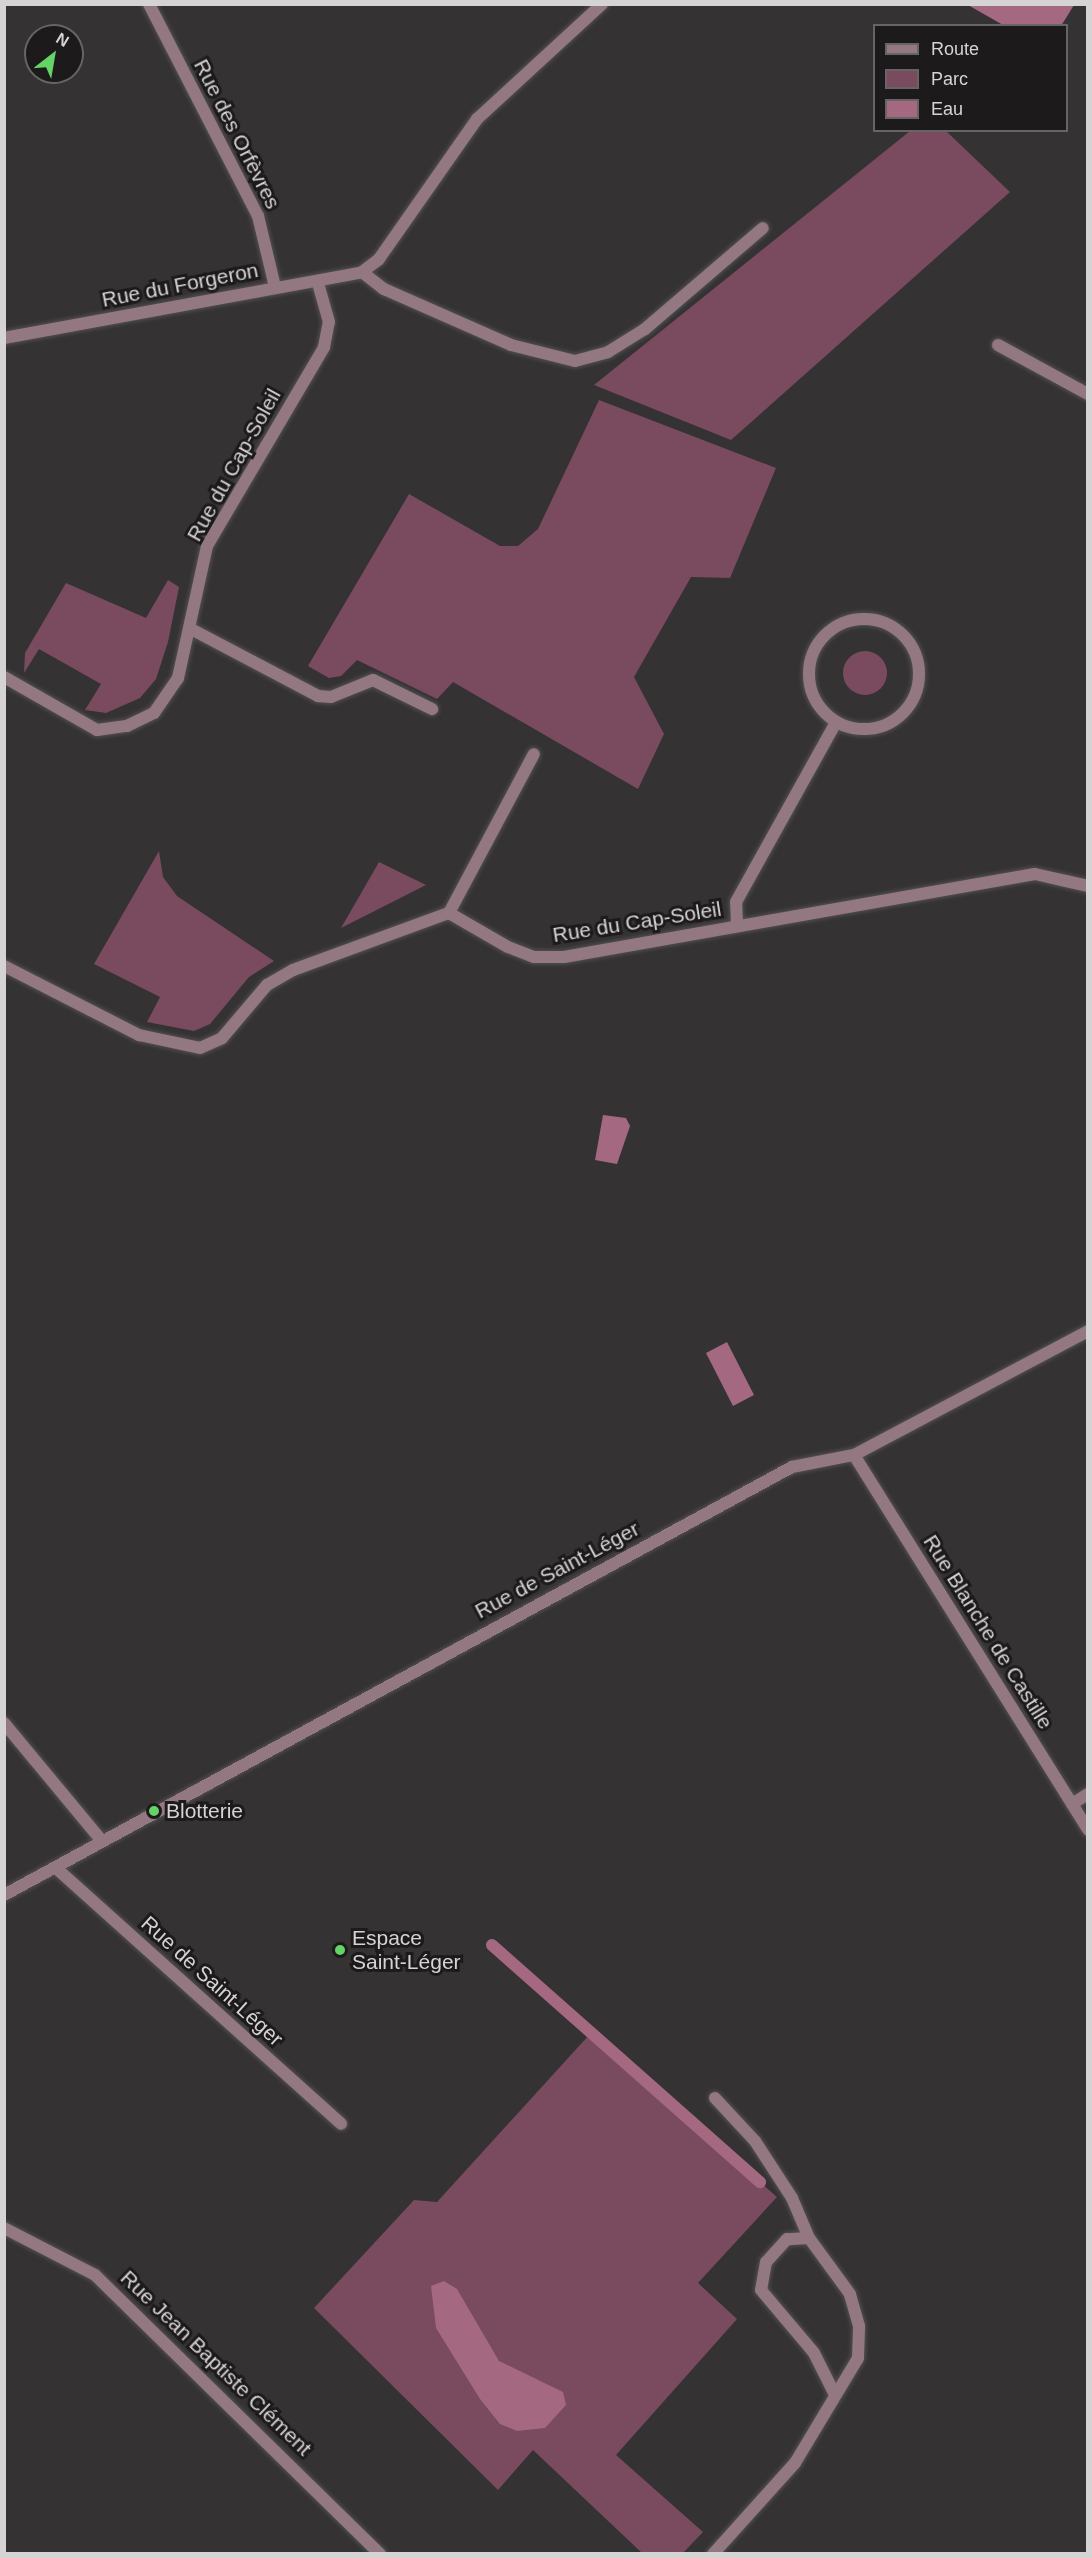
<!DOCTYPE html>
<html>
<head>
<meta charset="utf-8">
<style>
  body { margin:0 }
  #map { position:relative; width:1092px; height:2558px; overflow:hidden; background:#353233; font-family:Helvetica,sans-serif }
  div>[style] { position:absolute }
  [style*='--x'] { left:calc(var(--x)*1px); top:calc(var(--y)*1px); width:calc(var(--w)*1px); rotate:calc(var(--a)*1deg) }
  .green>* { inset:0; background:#7a4a5e }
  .round { border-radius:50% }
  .water>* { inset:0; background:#a46981 }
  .stream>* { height:12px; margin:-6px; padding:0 6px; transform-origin:6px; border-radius:6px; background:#a46981 }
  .roads { filter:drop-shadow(0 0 2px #524f50) drop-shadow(0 0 2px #524f50) }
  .service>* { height:12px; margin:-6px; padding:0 6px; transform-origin:6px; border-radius:6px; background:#937882 }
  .minor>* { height:12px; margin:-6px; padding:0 6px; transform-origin:6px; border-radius:6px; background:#937882 }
  .minor>.ring { margin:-6px; padding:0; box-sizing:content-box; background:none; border:12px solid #937882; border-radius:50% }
  .dots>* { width:16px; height:16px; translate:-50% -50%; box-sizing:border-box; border:3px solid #1c1a1b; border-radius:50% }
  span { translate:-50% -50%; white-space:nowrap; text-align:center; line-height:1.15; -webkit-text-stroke:6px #1c1a1b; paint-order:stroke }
  .street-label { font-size:21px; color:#d5d3d3 }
  .poi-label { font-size:21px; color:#d5d3d3 }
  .left { translate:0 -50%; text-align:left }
  .frame { position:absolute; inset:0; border:6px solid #d5d3d3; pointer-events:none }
  .legend { position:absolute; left:873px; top:24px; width:195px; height:108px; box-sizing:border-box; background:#1c1a1b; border:2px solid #666465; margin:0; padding:8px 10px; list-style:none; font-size:18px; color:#d5d3d3 }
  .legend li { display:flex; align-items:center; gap:12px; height:30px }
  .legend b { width:30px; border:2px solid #666465 }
  .north { position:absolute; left:24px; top:24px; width:60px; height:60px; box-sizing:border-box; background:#1c1a1b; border:2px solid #666465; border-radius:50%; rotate:31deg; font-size:16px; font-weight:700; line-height:24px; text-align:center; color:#d5d3d3 }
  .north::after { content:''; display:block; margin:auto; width:21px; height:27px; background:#65d467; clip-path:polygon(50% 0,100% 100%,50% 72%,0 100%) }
</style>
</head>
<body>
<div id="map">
  <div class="green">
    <div style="clip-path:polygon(910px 131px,946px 131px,1010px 192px,731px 440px,594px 385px)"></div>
    <div style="clip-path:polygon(599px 400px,776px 468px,730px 578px,691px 577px,634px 677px,664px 734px,638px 789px,453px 682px,437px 699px,357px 660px,341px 676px,329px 678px,308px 666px,409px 494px,500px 546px,518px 546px,538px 529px)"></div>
    <div style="clip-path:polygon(168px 580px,179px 587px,168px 642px,156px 679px,140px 698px,106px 713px,85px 710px,101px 684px,39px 649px,24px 673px,25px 653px,66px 583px,146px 618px)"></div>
    <div class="round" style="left:843px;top:651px;width:44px;height:44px"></div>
    <div style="clip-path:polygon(159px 851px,163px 877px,177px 896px,274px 961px,249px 977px,210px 1024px,194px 1031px,147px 1022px,160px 997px,94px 964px)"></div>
    <div style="clip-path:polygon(379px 862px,426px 885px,341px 928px)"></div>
    <div style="clip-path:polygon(590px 2034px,777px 2197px,698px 2283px,737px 2319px,616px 2455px,703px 2532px,683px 2553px,642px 2553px,533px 2450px,498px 2490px,314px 2308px,414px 2200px,437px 2202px)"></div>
  </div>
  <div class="water">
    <div style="clip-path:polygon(968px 5px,1074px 5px,1061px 26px,1003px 25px)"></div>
    <div style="clip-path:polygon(603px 1115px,626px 1118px,630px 1126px,617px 1164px,595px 1160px)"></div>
    <div style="clip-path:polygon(727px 1342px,754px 1395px,733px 1406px,706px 1353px)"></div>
    <div style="clip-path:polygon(444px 2281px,457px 2289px,499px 2361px,563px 2392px,566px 2405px,545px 2428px,517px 2431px,500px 2424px,480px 2399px,436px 2328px,431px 2286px)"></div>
  </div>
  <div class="stream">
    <div style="--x:492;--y:1945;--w:358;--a:41.5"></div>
  </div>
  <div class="roads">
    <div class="service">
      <div style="--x:362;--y:272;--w:28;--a:38"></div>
      <div style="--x:384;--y:289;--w:139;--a:23.8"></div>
      <div style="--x:511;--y:345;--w:66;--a:14"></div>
      <div style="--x:575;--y:361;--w:34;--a:-15"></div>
      <div style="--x:608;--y:352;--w:44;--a:-31.9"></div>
      <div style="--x:645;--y:329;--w:155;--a:-40.6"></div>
      <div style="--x:998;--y:345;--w:102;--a:28.6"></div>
      <div style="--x:715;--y:2098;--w:59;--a:47.1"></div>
      <div style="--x:755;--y:2141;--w:68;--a:57"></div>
      <div style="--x:792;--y:2198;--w:43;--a:67"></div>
    </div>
    <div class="minor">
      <div style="--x:149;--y:4;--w:238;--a:62.8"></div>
      <div style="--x:258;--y:216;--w:73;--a:76.5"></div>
      <div style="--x:4;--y:338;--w:364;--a:-10.4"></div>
      <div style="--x:362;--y:272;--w:21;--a:-37"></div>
      <div style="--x:379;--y:259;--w:171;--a:-55"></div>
      <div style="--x:477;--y:119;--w:170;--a:-42.6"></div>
      <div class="ring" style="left:809px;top:619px;width:98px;height:98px"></div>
      <div style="--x:191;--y:629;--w:144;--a:27.8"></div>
      <div style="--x:318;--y:696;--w:13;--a:4"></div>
      <div style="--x:331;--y:697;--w:45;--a:-22"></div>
      <div style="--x:373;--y:680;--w:66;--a:26.2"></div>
      <div style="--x:4;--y:677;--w:107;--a:29.7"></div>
      <div style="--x:97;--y:730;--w:30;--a:-8"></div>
      <div style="--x:127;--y:726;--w:30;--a:-26"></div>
      <div style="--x:154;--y:713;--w:42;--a:-55.6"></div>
      <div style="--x:178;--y:678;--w:135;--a:-77.6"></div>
      <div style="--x:207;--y:546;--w:231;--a:-59.5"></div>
      <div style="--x:324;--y:347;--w:25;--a:-79"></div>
      <div style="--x:329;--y:322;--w:41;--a:-105.8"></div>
      <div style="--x:449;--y:913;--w:180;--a:-61.9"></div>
      <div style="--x:737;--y:926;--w:24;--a:-92"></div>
      <div style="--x:736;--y:902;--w:206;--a:-60.9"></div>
      <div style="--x:4;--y:966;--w:152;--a:27.1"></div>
      <div style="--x:139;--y:1035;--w:62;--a:12"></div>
      <div style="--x:200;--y:1048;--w:24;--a:-24"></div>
      <div style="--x:222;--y:1038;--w:70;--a:-49.7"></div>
      <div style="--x:267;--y:985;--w:30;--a:-30"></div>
      <div style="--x:293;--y:970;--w:166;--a:-20.1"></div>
      <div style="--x:449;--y:913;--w:68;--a:30"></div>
      <div style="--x:508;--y:947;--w:28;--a:21"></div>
      <div style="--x:534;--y:957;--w:30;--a:0"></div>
      <div style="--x:564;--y:957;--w:478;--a:-10"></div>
      <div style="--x:1035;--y:874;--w:54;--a:12.8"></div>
      <div style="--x:854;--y:1455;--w:442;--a:58"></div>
      <div style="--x:4;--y:1723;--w:153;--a:50.3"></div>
      <div style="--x:1072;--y:1804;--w:19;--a:-32"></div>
      <div style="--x:56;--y:1868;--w:383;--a:41.9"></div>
      <div style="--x:4;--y:1895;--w:897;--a:-28.51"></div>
      <div style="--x:792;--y:1467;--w:63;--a:-11"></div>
      <div style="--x:854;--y:1455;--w:265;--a:-27.9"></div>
      <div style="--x:4;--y:2228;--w:102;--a:27.3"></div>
      <div style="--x:95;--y:2275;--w:399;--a:44.4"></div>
      <div style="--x:713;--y:2554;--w:122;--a:-48"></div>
      <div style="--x:795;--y:2463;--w:122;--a:-59"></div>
      <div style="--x:858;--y:2358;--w:32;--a:-88"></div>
      <div style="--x:859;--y:2326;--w:33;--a:-106"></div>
      <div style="--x:850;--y:2294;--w:69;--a:-126.2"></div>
      <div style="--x:809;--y:2238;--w:22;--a:177"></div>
      <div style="--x:787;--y:2239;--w:31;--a:132"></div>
      <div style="--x:766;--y:2262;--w:28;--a:100"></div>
      <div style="--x:761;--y:2290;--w:82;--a:49.9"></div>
      <div style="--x:814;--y:2353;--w:47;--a:63.4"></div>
    </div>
  </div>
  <div class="dots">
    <div style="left:154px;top:1811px;background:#65d467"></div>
    <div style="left:340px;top:1950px;background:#65d467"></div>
  </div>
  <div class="street-label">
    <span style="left:237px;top:134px;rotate:63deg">Rue des Orfèvres</span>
    <span style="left:180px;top:285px;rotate:-11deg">Rue du Forgeron</span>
    <span style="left:234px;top:465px;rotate:-61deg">Rue du Cap-Soleil</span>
    <span style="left:637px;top:922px;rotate:-9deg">Rue du Cap-Soleil</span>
    <span style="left:557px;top:1570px;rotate:-28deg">Rue de Saint-Léger</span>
    <span style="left:988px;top:1632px;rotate:58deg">Rue Blanche de Castille</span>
    <span style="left:212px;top:1981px;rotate:42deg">Rue de Saint-Léger</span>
    <span style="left:216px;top:2363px;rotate:44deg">Rue Jean Baptiste Clément</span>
  </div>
  <div class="poi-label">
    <span class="left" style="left:166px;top:1811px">Blotterie</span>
    <span class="left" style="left:352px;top:1950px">Espace<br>Saint-Léger</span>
  </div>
  <div class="frame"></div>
  <ul class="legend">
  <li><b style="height:8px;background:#937882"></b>Route</li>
  <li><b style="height:16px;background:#7a4a5e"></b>Parc</li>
  <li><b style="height:16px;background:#a46981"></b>Eau</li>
  </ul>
  <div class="north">N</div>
</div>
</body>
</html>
